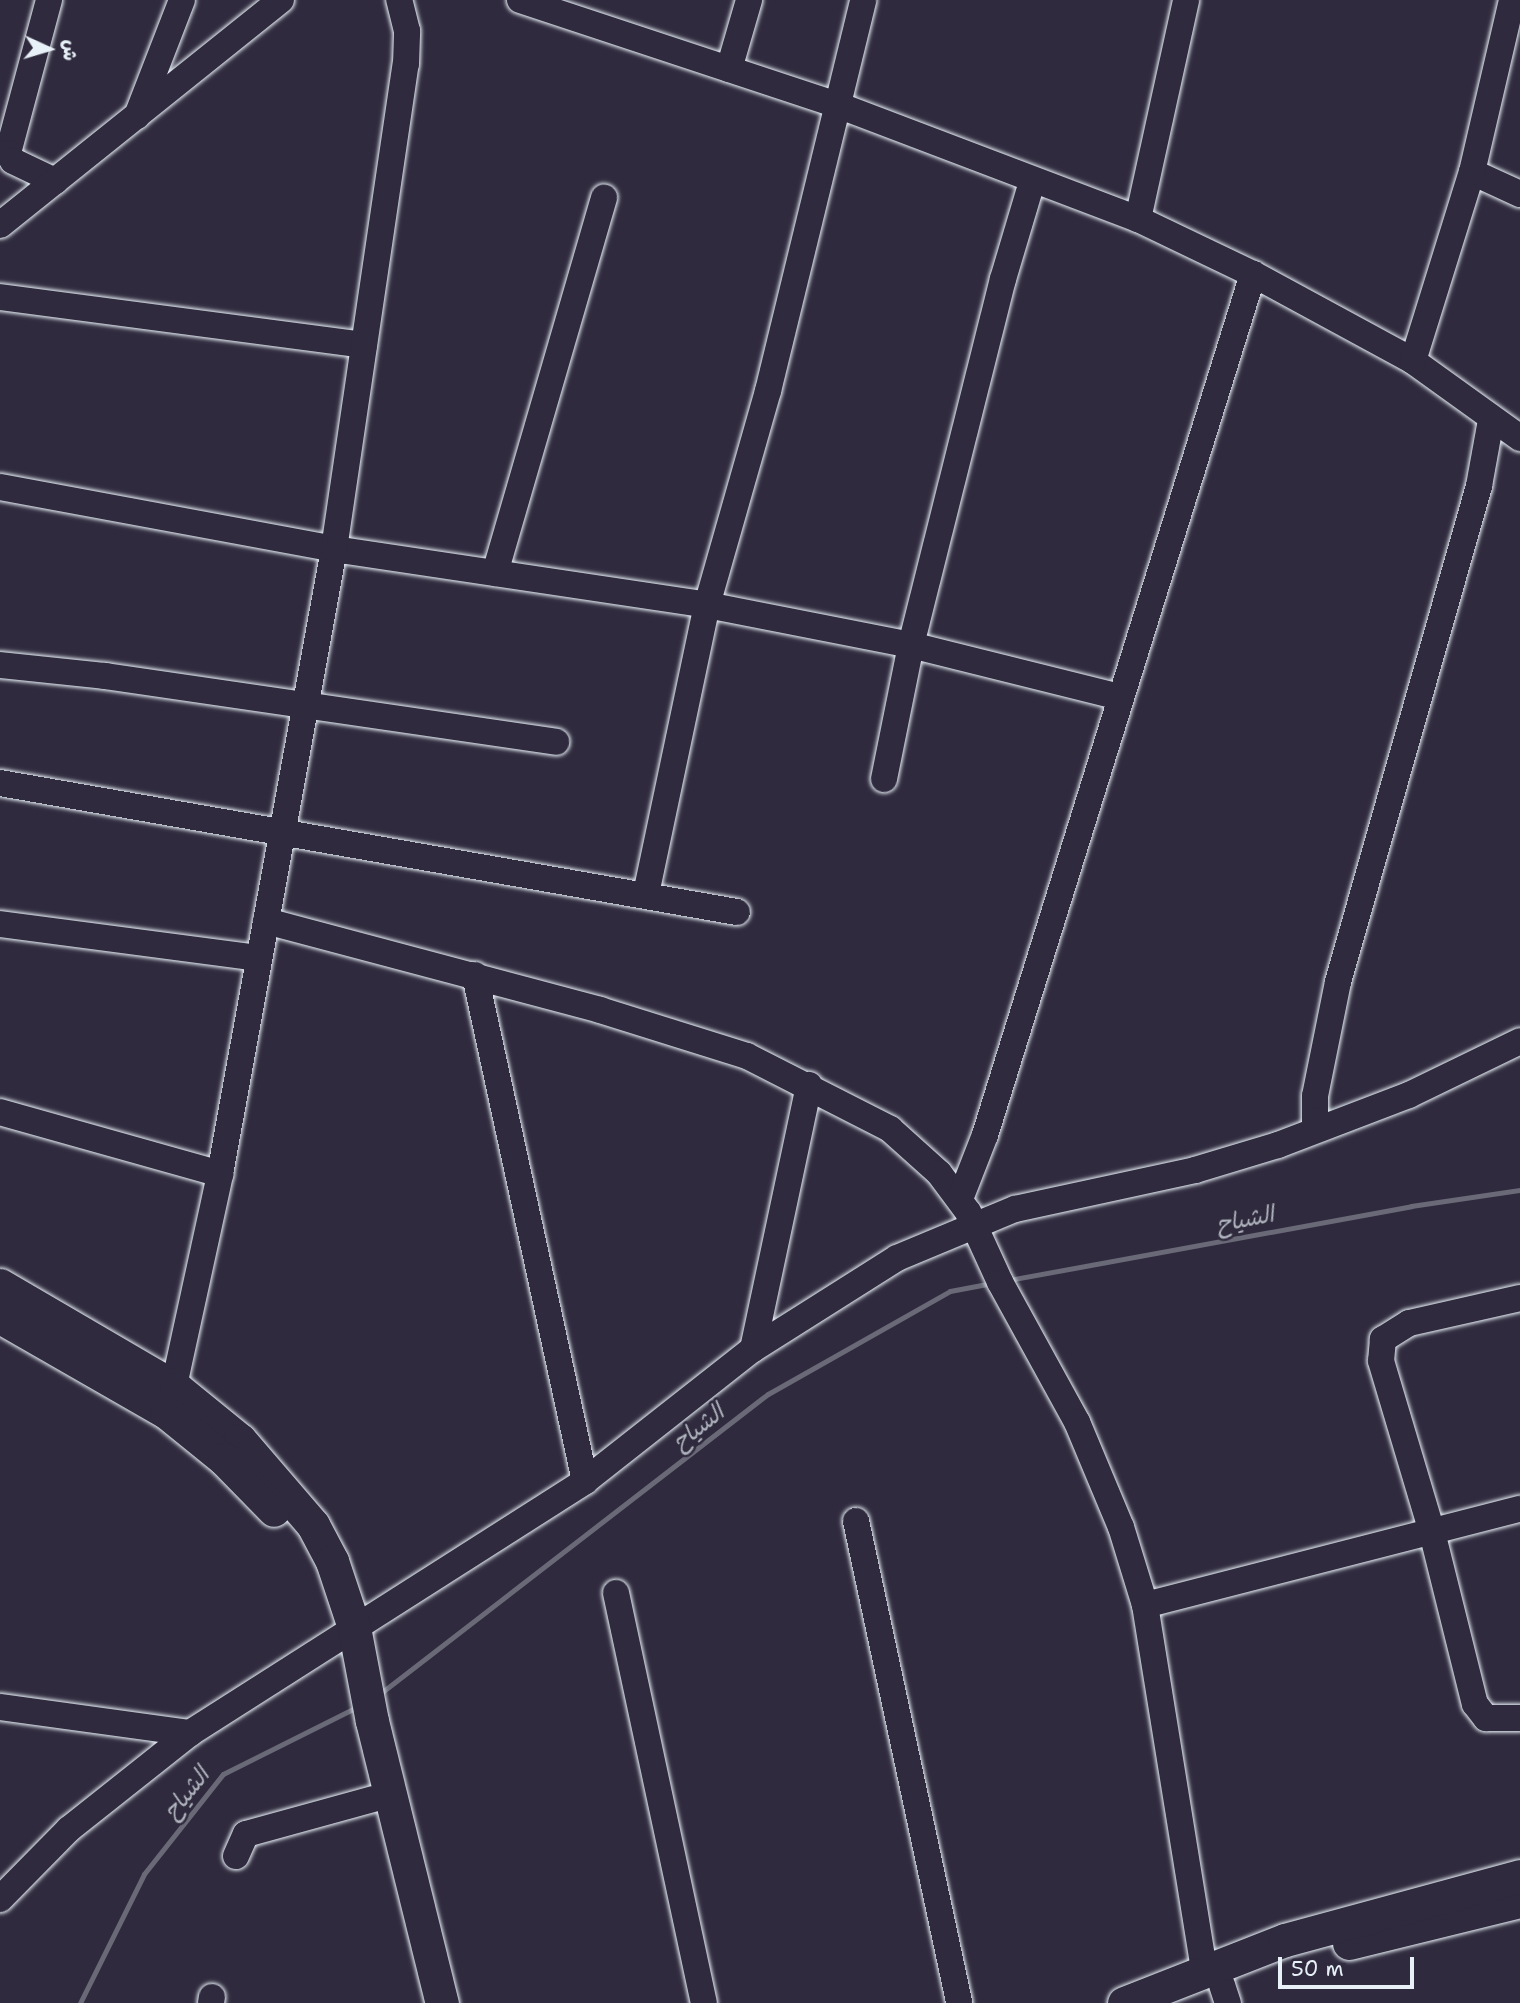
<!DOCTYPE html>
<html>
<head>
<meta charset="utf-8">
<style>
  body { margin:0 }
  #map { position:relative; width:1520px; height:2003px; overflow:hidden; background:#2f2a3d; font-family:"Shantell Sans","Playpen Sans Arabic",sans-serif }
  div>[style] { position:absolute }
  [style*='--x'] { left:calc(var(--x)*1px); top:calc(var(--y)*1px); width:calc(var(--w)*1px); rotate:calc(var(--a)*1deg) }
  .stream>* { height:5px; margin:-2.5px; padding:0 2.5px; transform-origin:2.5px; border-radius:2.5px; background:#696978 }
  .roads { filter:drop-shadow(0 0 2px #e8f1f8) drop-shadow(0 0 2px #e8f1f8) }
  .minor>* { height:26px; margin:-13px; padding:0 13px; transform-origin:13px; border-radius:13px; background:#2f2a3d }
  .major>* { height:33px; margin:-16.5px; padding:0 16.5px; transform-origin:16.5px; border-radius:16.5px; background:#2f2a3d }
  span { translate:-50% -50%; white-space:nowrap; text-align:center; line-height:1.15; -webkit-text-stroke:5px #2f2a3d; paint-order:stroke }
  .water-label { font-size:23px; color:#afb4be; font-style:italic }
  .north { position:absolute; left:14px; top:14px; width:70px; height:70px; -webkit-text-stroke:5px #2f2a3d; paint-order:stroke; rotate:94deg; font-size:19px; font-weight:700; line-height:28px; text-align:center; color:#e8f1f8 }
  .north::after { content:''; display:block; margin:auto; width:24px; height:32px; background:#e8f1f8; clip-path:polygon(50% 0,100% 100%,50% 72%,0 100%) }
  .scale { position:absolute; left:1278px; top:1957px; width:136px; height:32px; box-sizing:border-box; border:4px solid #e8f1f8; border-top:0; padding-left:9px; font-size:21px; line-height:24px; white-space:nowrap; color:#e8f1f8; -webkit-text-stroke:5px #2f2a3d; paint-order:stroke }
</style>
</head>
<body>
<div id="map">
  <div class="stream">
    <div style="--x:1009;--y:1280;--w:409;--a:-10.4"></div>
    <div style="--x:1411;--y:1206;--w:110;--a:-8.4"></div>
    <div style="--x:377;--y:1696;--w:494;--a:-37.7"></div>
    <div style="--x:768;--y:1394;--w:209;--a:-29.5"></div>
    <div style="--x:950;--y:1291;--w:43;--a:-10.8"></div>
    <div style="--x:80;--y:2003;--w:144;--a:-63.6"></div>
    <div style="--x:144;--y:1874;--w:127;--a:-51.7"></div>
    <div style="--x:223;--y:1774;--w:152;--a:-26.6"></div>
  </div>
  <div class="roads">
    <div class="minor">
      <div style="--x:49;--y:0;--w:158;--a:105"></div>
      <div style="--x:8;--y:153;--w:9;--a:58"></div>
      <div style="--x:13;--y:161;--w:47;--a:25.5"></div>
      <div style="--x:520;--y:0;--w:332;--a:18.3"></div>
      <div style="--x:835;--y:104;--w:324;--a:20.8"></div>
      <div style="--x:1138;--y:219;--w:127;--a:25.6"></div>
      <div style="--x:1253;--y:274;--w:182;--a:28.5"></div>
      <div style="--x:1413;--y:361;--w:132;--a:35.7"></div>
      <div style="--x:729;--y:69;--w:72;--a:-73.8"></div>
      <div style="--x:137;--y:116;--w:124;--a:-68.8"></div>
      <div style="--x:1472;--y:172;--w:53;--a:24.6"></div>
      <div style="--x:1138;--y:219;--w:224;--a:-77.6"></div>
      <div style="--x:0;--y:225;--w:360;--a:-38.7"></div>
      <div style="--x:0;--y:297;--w:367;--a:7.5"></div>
      <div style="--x:1413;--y:361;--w:198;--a:-72.7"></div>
      <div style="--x:1472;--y:172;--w:177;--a:-76.9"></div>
      <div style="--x:0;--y:487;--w:340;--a:10.5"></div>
      <div style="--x:334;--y:549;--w:377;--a:8.5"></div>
      <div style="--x:707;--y:605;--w:208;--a:11.1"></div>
      <div style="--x:911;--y:645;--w:214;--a:14"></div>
      <div style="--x:495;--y:573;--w:391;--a:-73.8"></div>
      <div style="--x:0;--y:665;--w:106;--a:6"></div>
      <div style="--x:105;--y:676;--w:456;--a:8.3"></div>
      <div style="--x:884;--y:779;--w:137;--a:-78.6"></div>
      <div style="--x:911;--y:645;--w:377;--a:-75.9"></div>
      <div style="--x:1003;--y:279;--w:101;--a:-73.4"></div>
      <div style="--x:0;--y:783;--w:748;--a:9.93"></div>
      <div style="--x:646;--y:894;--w:295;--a:-78.1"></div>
      <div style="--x:707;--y:605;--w:223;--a:-74.1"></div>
      <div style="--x:768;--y:391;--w:402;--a:-76.3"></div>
      <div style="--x:266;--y:921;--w:346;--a:14.9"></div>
      <div style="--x:600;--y:1010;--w:154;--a:17.4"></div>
      <div style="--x:747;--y:1056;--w:161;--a:27"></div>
      <div style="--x:890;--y:1129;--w:66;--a:41.9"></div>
      <div style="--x:939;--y:1173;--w:49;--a:53.4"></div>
      <div style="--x:968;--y:1212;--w:77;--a:65.4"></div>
      <div style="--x:1000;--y:1282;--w:160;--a:61.2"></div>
      <div style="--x:1077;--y:1422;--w:114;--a:67.3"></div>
      <div style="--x:1121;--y:1527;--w:82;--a:72.9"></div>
      <div style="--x:1145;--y:1605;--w:369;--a:80.8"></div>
      <div style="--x:0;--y:924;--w:260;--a:7.5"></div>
      <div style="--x:475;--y:975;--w:518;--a:77.74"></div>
      <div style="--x:0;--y:1112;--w:229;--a:15.7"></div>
      <div style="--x:1315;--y:1129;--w:33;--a:-90"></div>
      <div style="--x:1315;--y:1096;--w:116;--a:-78.6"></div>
      <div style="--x:1338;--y:982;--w:516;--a:-74.13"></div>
      <div style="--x:1479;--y:486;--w:67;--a:-79.7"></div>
      <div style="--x:960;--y:1199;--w:69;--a:-68.7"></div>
      <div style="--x:985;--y:1135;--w:902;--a:-72.71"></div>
      <div style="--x:1520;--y:1298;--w:114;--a:167.3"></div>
      <div style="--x:1409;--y:1323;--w:31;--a:148"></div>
      <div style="--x:1383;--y:1339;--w:22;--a:95"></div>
      <div style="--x:1381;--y:1361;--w:178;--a:73.4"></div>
      <div style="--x:1432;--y:1532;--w:177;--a:76"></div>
      <div style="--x:1475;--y:1704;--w:18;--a:52"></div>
      <div style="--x:1486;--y:1718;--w:34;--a:0"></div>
      <div style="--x:753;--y:1349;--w:270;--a:-78"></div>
      <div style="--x:170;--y:1404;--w:235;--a:-77.7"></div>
      <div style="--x:220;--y:1174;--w:635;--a:-79.66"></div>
      <div style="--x:334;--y:549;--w:490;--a:-81.6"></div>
      <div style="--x:406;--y:64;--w:33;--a:-88"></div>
      <div style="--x:407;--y:31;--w:32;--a:-104"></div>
      <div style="--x:856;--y:1521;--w:493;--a:77.9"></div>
      <div style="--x:616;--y:1593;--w:419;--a:77.9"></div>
      <div style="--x:1145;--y:1605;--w:387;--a:-14.4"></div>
      <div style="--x:0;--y:1707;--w:192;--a:7.8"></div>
      <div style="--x:236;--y:1856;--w:24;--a:-66"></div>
      <div style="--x:246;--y:1834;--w:132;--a:-15.4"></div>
      <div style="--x:0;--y:1899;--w:98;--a:-45.4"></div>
      <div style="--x:69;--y:1829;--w:154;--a:-38.4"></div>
      <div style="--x:190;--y:1733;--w:469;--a:-32.5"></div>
      <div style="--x:585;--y:1481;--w:214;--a:-38.2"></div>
      <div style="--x:753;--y:1349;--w:170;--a:-32.3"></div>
      <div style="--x:897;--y:1258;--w:128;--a:-22.6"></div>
      <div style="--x:1015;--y:1209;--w:184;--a:-12.2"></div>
      <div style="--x:1195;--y:1170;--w:87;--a:-16.8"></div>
      <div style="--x:1278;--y:1145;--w:140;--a:-20.9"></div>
      <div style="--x:1409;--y:1095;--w:123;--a:-25.9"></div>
      <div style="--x:1222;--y:1985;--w:19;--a:72"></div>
      <div style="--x:211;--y:2003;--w:6;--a:-81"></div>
    </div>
    <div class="major">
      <div style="--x:0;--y:1285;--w:204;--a:30.3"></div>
      <div style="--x:176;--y:1388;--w:82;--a:39.1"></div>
      <div style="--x:240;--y:1440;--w:112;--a:49.3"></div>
      <div style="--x:313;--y:1525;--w:41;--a:62.2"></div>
      <div style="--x:332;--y:1561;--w:70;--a:71.6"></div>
      <div style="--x:354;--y:1627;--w:96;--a:79.2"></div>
      <div style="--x:372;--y:1721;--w:291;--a:76.1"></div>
      <div style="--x:0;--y:1317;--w:191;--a:29.8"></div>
      <div style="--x:166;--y:1412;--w:75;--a:39"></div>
      <div style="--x:224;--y:1459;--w:71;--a:45.6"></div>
      <div style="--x:1349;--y:1943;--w:176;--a:-13.8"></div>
      <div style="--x:1124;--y:2003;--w:173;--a:-21.4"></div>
      <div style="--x:1285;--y:1940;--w:244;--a:-15.2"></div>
    </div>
  </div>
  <div class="water-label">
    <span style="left:1245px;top:1219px;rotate:-11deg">الشياح</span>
    <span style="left:698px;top:1427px;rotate:-38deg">الشياح</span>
    <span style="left:186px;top:1793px;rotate:-51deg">الشياح</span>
  </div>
  <div class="north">ش</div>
  <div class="scale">50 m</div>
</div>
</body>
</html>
